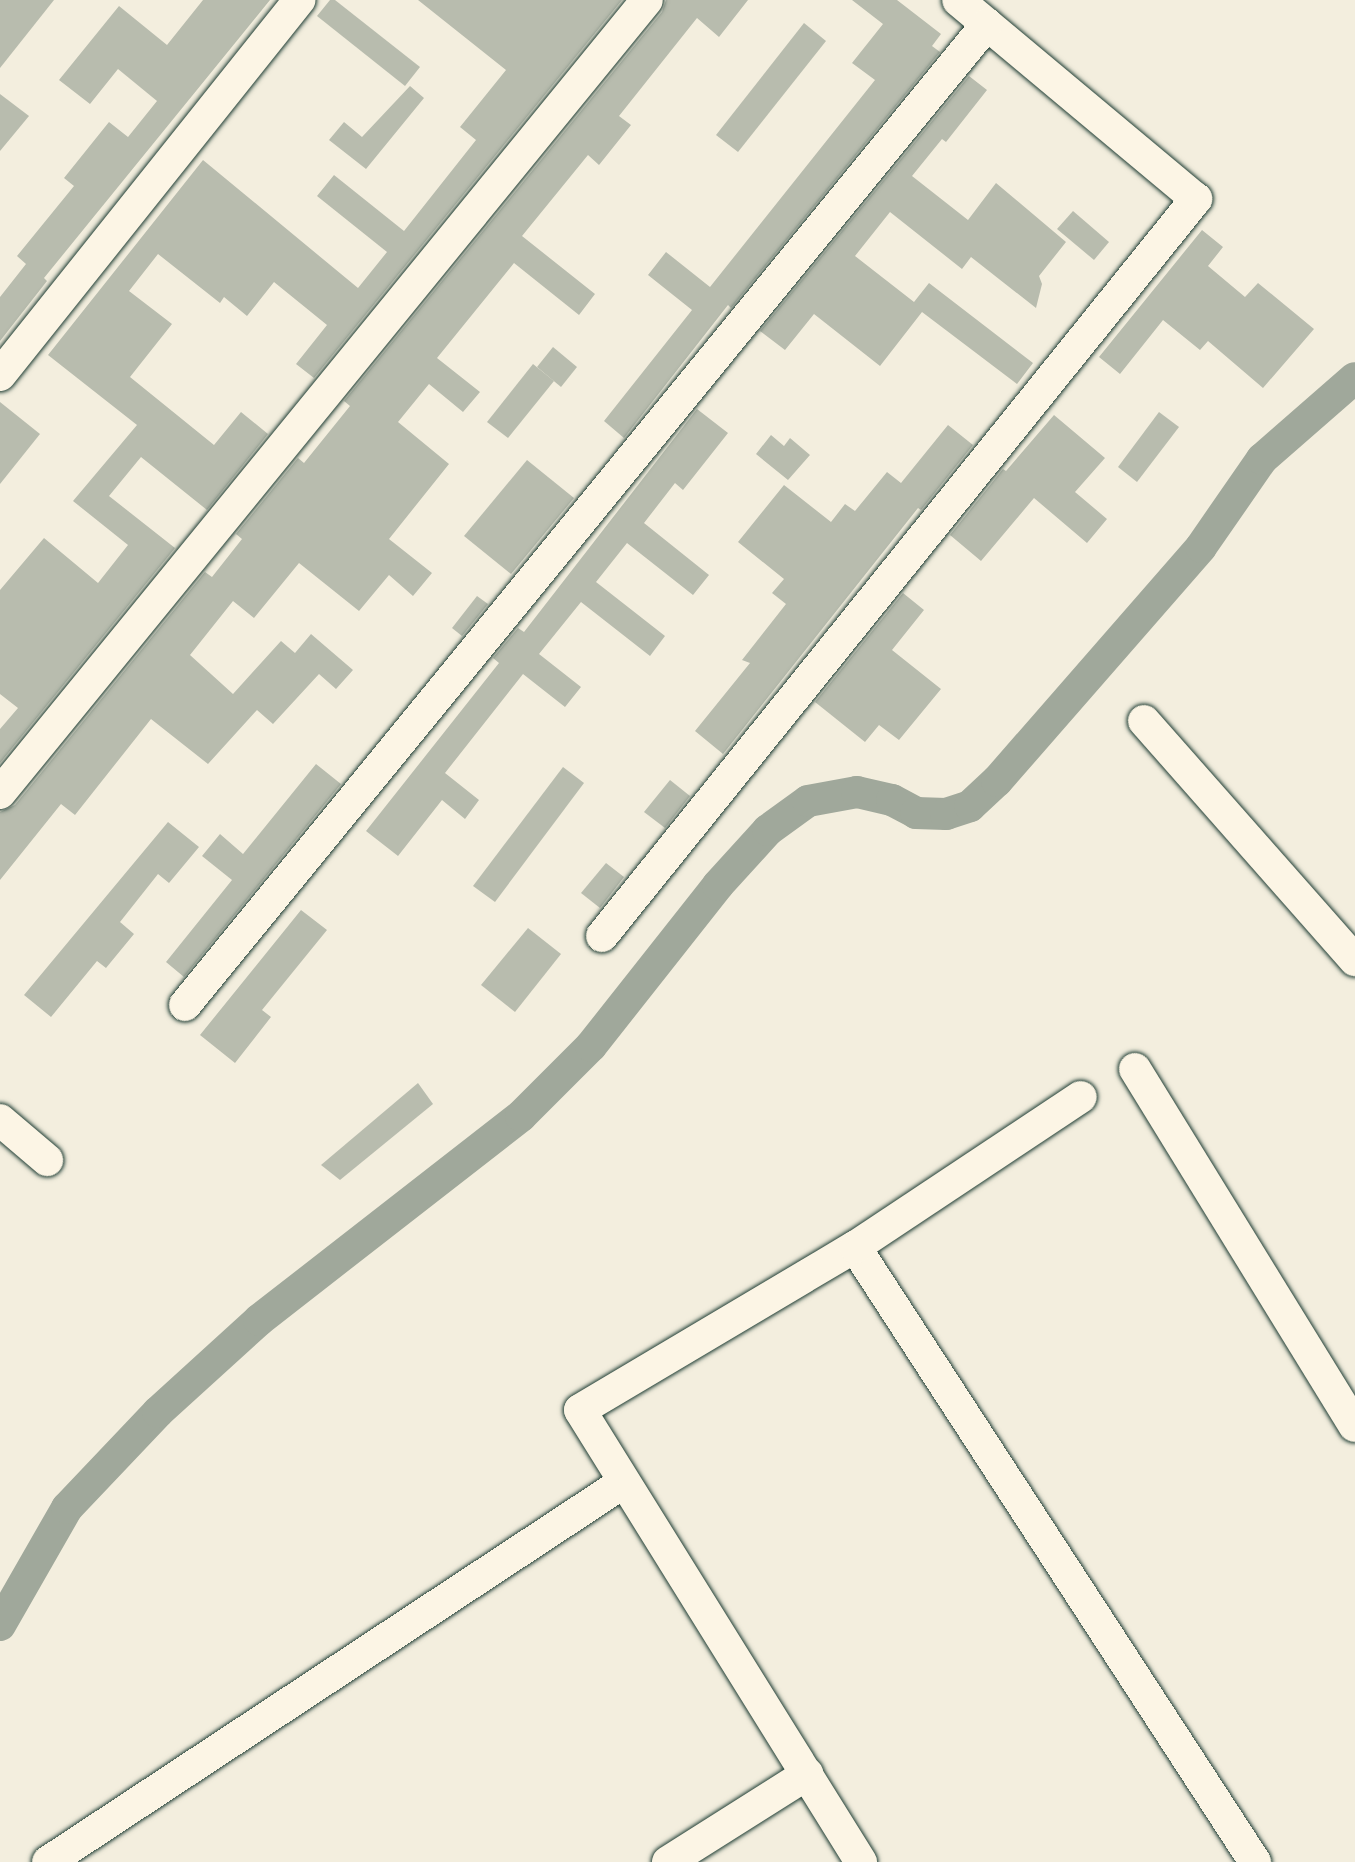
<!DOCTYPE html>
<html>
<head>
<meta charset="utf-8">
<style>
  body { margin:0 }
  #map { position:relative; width:1355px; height:1862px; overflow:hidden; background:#f3eede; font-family:Dekko,sans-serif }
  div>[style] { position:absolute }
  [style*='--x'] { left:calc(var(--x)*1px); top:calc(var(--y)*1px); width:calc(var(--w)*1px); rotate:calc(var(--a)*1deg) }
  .canal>* { height:32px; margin:-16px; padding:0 16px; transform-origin:16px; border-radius:16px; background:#a0a89b }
  .building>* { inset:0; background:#b8bcae }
  .roads { filter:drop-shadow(0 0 2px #1f3d34) drop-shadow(0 0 2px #1f3d34) }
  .minor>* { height:32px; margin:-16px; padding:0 16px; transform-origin:16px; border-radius:16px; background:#fcf5e5 }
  span { translate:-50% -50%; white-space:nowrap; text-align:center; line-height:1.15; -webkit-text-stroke:8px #fcf5e5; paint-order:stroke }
</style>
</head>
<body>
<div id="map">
  <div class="canal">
    <div style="--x:0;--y:1625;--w:135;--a:-60.2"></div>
    <div style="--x:67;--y:1508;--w:132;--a:-46.5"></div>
    <div style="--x:158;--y:1412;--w:137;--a:-42.3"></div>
    <div style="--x:259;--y:1320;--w:332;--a:-37.9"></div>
    <div style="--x:521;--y:1116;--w:99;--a:-45"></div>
    <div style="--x:591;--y:1046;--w:205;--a:-51.7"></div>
    <div style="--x:718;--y:885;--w:74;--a:-47.7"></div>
    <div style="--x:768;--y:830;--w:49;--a:-35.9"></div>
    <div style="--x:808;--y:801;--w:50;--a:-10.4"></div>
    <div style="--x:857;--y:792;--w:36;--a:13"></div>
    <div style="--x:892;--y:800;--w:27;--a:28"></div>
    <div style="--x:916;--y:813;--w:30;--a:2"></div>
    <div style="--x:946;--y:814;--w:25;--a:-18"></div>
    <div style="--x:970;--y:806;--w:37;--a:-43"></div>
    <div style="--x:997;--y:781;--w:310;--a:-48.9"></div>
    <div style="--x:1201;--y:547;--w:107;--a:-55.3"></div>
    <div style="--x:1262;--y:459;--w:123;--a:-41.1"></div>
  </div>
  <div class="building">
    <div style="clip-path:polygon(0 0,54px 0,0 68px)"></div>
    <div style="clip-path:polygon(203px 0,270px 0,44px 278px,47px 281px,0 341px,0 297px,26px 264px,17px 256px,74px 186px,64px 178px,109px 122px,128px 137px,157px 101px,118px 69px,90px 104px,59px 80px,119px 6px,167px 45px)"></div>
    <div style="clip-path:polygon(330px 0,335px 0,420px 67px,405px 86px,317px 16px)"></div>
    <div style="clip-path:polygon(418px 0,622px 0,314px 378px,296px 364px,327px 325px,274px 282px,247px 316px,224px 297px,220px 303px,158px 254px,129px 291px,172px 324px,130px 377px,214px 445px,241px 412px,268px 434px,207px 510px,141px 457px,109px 496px,175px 548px,0 763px,0 729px,18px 708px,0 694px,0 590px,44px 538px,98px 583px,128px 545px,73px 501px,137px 425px,48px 355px,203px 160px,358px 288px,387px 252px,317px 196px,334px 175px,404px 231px,476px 140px,460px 127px,506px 70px)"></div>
    <div style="clip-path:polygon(666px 0,748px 0,719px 37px,697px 18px,619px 116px,631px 125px,599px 165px,588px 155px,522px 236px,595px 294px,579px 315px,514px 263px,437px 358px,480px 392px,463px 412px,429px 384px,398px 422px,449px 464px,389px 539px,432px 573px,413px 596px,389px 575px,359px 611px,299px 563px,254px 618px,233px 601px,190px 655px,233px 694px,281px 641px,295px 653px,311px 634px,353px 670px,336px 689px,319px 674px,273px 724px,257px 710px,208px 764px,151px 719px,75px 815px,61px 804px,0 880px,0 812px,15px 805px,205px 572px,212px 577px,242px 539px,236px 534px,298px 458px,304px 463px,350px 406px,344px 401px,662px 12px)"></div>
    <div style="clip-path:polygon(852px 0,897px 0,941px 34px,932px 46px,940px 52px,731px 308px,728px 305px,624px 438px,604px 421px,692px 310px,648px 275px,666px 252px,710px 287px,875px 80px,852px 63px,883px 24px)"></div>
    <div style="clip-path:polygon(804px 23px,826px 41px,738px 152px,716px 135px)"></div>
    <div style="clip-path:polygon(969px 76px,987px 90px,946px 142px,942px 139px,912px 176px,968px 220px,996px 183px,1066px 242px,1039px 276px,1042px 284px,1036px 308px,971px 257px,962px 269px,890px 212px,855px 256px,914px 302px,929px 283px,1033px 363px,1017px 384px,922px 312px,880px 366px,814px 314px,785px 350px,760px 331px)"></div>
    <div style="clip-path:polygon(410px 86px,424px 98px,366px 169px,329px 140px,344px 122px,362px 137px)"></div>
    <div style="clip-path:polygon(0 94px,29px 116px,0 151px)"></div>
    <div style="clip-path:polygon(1073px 211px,1109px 242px,1094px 260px,1057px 229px)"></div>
    <div style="clip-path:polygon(1202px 230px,1223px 247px,1208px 266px,1245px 297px,1258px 283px,1314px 329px,1263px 388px,1208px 341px,1200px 350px,1163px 320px,1120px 374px,1099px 357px)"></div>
    <div style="clip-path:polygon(553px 347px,577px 367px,561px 387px,537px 367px)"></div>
    <div style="clip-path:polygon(533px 364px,554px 381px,508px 438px,487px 422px)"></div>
    <div style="clip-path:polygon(0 402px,40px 434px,0 484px)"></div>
    <div style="clip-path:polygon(697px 409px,728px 433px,683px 490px,675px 483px,644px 523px,709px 575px,693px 595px,627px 543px,596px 582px,665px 636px,650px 656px,581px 602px,539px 654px,581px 687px,565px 707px,523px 674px,445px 773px,479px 800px,465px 819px,442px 800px,398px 856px,366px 831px,499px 663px,493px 658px,518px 628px,524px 632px)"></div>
    <div style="clip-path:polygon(1159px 412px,1179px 427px,1137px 482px,1118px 467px)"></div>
    <div style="clip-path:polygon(1054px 415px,1105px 458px,1075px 492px,1107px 519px,1087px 543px,1034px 498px,981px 561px,950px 535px,1003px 469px,1006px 471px)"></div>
    <div style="clip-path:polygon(948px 425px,973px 445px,921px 510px,918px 508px,723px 754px,695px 731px,750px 663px,742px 660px,786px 604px,772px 593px,784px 579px,738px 542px,784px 485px,831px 522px,845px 504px,855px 511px,887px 472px,901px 483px)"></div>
    <div style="clip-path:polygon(771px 435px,784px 446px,790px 438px,810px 455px,788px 480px,756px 454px)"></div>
    <div style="clip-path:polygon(527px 460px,574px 498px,511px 574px,464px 536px)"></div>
    <div style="clip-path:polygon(903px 593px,924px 610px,892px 650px,941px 689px,899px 740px,879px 725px,865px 742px,815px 702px)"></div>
    <div style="clip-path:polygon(477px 596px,488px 604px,462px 636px,452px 628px)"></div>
    <div style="clip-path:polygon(316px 764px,341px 784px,184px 977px,166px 962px,232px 880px,202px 856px,220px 834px,243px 854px)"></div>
    <div style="clip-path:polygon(563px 767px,584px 783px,495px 902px,473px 886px)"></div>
    <div style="clip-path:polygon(670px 780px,690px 796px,665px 828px,644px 812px)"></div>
    <div style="clip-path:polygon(168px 822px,199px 847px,169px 883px,158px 874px,120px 922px,134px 934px,106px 968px,97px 961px,51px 1017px,24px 995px)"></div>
    <div style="clip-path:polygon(606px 863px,624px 877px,600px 908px,581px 893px)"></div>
    <div style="clip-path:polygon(301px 910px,327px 930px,262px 1010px,271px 1017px,235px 1063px,200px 1035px)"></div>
    <div style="clip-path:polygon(528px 928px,561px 954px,515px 1012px,481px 985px)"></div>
    <div style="clip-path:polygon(418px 1083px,433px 1104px,340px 1180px,321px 1165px)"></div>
  </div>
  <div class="roads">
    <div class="minor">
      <div style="--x:0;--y:375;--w:480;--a:-51.4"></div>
      <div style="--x:1144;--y:721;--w:319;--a:48.6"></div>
      <div style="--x:0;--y:793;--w:1023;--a:-50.79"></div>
      <div style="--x:602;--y:936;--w:947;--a:-51.13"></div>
      <div style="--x:1196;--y:199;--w:310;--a:-140.1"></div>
      <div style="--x:185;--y:1005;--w:1267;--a:-50.73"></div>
      <div style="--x:1135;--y:1069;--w:419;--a:58.4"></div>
      <div style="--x:0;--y:1120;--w:62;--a:40.4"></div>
      <div style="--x:855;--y:1247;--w:734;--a:56.96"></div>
      <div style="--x:48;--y:1862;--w:690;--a:-33.41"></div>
      <div style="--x:668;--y:1862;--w:165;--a:-32.3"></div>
      <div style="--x:861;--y:1862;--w:532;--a:-121.87"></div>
      <div style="--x:580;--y:1410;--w:320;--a:-30.7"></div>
      <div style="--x:855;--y:1247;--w:271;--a:-33.6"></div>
    </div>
  </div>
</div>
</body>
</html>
